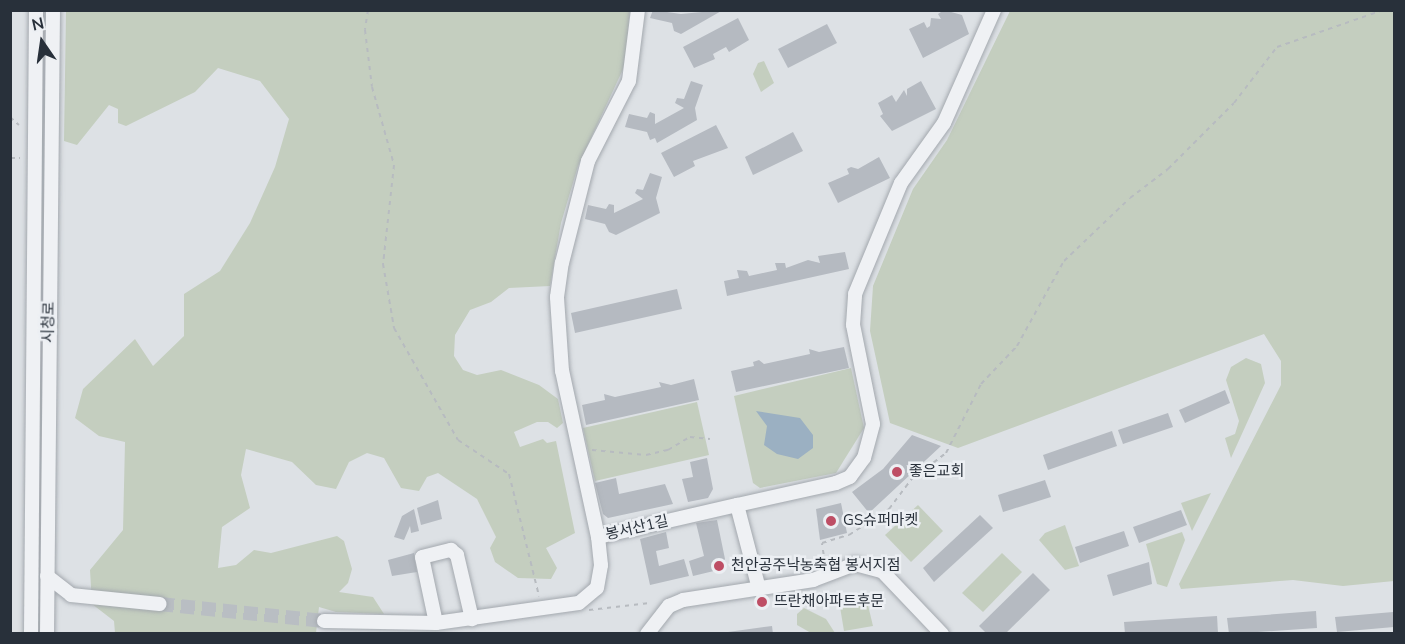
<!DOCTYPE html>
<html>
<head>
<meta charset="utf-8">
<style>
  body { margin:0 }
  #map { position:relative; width:1405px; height:644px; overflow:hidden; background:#dde1e5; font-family:"Nunito Sans","Noto Sans KR",sans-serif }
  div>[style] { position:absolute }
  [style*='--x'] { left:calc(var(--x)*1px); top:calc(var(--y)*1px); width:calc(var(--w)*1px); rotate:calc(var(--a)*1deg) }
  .green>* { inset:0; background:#c4cebf }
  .water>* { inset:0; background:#9bb0c2 }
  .building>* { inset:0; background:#b5bac1 }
  .minor-tunnel>* { height:14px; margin-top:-7px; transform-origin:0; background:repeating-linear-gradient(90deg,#b9bec3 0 14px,transparent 0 21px) }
  .path>* { height:2px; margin-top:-1px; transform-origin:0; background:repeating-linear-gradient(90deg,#b7bbc0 0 4.5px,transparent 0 9px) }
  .roads { filter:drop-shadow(0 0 2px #a3a8ae) drop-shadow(0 0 2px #a3a8ae) }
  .minor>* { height:14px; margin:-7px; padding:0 7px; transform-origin:7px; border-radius:7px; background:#eff1f4 }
  .dots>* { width:16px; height:16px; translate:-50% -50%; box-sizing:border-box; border:3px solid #eceff3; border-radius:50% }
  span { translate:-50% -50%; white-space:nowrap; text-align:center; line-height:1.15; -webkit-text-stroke:5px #eceff3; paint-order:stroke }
  .street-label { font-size:15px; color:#28303a }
  .poi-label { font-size:15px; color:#28303a }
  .left { translate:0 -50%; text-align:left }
  .frame { position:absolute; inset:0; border:12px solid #28303a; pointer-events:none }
  .north { position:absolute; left:12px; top:12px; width:60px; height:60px; -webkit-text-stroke:4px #eceff3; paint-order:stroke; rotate:347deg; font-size:16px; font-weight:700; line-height:24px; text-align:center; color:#28303a }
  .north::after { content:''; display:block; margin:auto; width:21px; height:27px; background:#28303a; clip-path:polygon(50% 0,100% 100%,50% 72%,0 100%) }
</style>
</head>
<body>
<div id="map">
  <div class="green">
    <div style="clip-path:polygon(66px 11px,630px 11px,625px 65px,578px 166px,561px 223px,550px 286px,509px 288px,491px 302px,470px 310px,455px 335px,454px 356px,463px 370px,477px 375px,501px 370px,539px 385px,558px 399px,563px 423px,557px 428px,548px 422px,537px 422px,514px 432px,520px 447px,543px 439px,547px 443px,556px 441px,575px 533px,546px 548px,557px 568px,551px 579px,518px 578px,495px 562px,490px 548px,496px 537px,477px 499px,438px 473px,427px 477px,419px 491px,401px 488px,384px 458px,367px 453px,349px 462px,336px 489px,316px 485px,292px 462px,246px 449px,241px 475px,250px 508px,222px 527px,218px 568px,236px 565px,254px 550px,271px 553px,337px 536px,344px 541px,352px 569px,348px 583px,339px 592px,373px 597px,384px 614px,336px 612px,319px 607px,316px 633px,115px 633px,114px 621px,92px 604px,90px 570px,123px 530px,125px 442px,99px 436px,75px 418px,83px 389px,135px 339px,153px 366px,184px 336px,184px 294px,220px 271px,250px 223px,275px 167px,289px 119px,260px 81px,218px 68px,195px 92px,126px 126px,118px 123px,118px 109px,109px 105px,77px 145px,64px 141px)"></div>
    <div style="clip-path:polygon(1010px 11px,1394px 11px,1394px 581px,1343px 586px,1293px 580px,1181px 589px,1179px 584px,1281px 385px,1281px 361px,1264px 334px,958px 448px,890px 423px,870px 331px,873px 286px,913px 189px,947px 140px)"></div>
    <div style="clip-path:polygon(764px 61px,774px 83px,761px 92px,753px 74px,758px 63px)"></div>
    <div style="clip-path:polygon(1246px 358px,1261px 364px,1265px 383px,1231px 458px,1225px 438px,1235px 434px,1239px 421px,1226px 380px,1231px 367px)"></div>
    <div style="clip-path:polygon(851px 368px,864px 428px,836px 473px,760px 488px,753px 483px,734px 396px)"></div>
    <div style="clip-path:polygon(697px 402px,709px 455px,595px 481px,583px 428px)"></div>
    <div style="clip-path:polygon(1211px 493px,1192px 531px,1181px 503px)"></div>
    <div style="clip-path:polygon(918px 505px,943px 531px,911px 562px,885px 535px)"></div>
    <div style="clip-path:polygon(1065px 525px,1079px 566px,1065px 570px,1039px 540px,1045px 533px)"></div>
    <div style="clip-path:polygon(1182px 532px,1185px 540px,1167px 587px,1157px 584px,1146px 544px)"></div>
    <div style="clip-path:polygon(1002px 553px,1022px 572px,983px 612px,962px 593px)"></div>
    <div style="clip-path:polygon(867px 601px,873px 626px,844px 631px,840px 607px)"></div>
    <div style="clip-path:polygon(804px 608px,826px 619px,835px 633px,811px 633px,797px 625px,797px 614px)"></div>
  </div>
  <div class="water">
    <div style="clip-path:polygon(756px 411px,800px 418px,813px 435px,813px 448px,798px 459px,777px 454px,764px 445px,767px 426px)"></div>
  </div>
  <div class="building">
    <div style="clip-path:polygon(653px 10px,681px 14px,723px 10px,681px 34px,674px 31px,672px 23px,650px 18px)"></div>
    <div style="clip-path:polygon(944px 10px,962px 15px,969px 34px,923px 58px,909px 29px,924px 22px,927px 28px,930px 26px,931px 18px,941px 19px,938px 14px)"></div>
    <div style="clip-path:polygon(738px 18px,749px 40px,729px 52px,726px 47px,713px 54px,715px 59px,694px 68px,683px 47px)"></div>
    <div style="clip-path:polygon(827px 24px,837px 43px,788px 68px,778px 49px)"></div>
    <div style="clip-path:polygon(691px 81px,703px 85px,695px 108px,697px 120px,657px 143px,655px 138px,650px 140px,647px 132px,625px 127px,629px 114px,647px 118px,650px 112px,655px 114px,655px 124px,684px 108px,675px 103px,677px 98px,684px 99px)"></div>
    <div style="clip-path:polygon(921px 81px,936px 109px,892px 131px,880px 116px,883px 114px,878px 103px,892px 95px,896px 102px,904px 90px,907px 96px,907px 89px)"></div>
    <div style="clip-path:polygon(716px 125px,728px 148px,693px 161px,695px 166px,674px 177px,661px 153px)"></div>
    <div style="clip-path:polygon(793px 132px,803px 151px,753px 175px,745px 157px)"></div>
    <div style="clip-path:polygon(879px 157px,890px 178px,838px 203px,828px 183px,849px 174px,847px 169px,851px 167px,858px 169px)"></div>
    <div style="clip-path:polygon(650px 173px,662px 177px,656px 198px,660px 213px,616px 235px,609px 232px,605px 224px,585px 219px,588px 205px,606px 209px,609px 204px,614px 205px,614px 213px,643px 199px,635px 193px,637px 189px,643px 190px)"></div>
    <div style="clip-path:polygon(845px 252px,849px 269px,727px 296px,724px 281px,739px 278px,737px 270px,747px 271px,749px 276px,777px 270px,775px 263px,785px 263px,786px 268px,808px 260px,820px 263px,818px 256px)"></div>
    <div style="clip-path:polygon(677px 289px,682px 309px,575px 333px,571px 313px)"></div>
    <div style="clip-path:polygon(844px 347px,849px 368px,736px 392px,731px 371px,754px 366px,753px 362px,759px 360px,764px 364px,810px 354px,809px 349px,819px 352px)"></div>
    <div style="clip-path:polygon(694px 379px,699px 400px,586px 425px,582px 405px,605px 400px,604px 394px,615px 397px,661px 387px,659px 382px,671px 385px)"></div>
    <div style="clip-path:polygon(1225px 390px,1230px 403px,1185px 423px,1179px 410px)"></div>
    <div style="clip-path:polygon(1168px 413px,1173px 427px,1123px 444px,1118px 430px)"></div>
    <div style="clip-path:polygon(1112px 431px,1117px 446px,1048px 470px,1043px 455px)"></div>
    <div style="clip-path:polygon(912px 435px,941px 446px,869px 513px,852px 492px,883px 469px)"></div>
    <div style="clip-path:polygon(707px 458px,713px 489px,708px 498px,688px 502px,682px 479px,693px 477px,690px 462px)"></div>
    <div style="clip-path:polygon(616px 478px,619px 494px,665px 484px,673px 504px,608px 518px,603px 514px,595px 483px)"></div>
    <div style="clip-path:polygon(1045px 480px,1051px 497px,1003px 512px,998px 495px)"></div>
    <div style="clip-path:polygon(438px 500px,442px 519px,421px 525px,417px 508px)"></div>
    <div style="clip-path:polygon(841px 503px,847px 533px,820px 540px,816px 509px)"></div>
    <div style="clip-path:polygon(414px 509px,419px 531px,411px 533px,410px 526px,404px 540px,394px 537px,402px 516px)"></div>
    <div style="clip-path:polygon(1181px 510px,1187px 525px,1139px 543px,1133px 527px)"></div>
    <div style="clip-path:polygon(980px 515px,993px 528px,934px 582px,923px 568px)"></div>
    <div style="clip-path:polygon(717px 520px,725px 559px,718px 570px,693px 576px,689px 561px,704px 556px,696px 523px)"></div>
    <div style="clip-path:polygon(1124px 531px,1129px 546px,1080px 563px,1075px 547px)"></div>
    <div style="clip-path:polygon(666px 532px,669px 548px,656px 551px,659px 566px,684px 559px,689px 576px,650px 585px,640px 539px)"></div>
    <div style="clip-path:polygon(414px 553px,417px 572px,392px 576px,388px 560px)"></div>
    <div style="clip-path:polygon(1149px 562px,1152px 584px,1113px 596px,1107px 575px)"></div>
    <div style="clip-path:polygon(1033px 573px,1050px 590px,1005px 634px,987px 634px,979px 626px)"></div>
    <div style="clip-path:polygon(1316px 611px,1317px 628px,1229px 634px,1227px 618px)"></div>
    <div style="clip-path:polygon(1393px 612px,1394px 627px,1337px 632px,1335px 617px)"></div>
    <div style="clip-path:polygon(1217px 616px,1218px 633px,1125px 634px,1124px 622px)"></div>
    <div style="clip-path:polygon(772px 626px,773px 634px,728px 634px,728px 632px)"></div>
  </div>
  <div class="minor-tunnel">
    <div style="--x:160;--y:604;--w:165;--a:5.9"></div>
  </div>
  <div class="path">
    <div style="--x:368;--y:10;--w:20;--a:99"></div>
    <div style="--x:365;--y:30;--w:57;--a:83"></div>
    <div style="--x:372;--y:87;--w:81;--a:74.2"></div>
    <div style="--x:394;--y:165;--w:100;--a:96.3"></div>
    <div style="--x:383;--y:264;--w:65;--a:80.2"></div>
    <div style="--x:394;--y:328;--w:129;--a:60.3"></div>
    <div style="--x:458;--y:440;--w:61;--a:33.7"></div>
    <div style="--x:509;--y:474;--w:126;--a:76.2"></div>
    <div style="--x:10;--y:117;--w:12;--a:42"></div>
    <div style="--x:10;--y:158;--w:10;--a:0"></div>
    <div style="--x:592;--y:450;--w:54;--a:5.3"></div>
    <div style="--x:646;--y:455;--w:23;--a:-13"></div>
    <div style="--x:668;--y:450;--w:26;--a:-31"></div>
    <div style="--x:690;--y:437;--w:20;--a:6"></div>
    <div style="--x:825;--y:563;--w:20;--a:-99"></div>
    <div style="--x:822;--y:543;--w:28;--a:-17"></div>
    <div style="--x:849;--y:535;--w:48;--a:-33"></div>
    <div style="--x:889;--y:509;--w:38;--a:-53"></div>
    <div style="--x:912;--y:479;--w:43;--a:-37.4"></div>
    <div style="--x:946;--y:453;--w:77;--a:-63.1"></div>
    <div style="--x:981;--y:384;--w:52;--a:-46.5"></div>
    <div style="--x:1017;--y:346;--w:97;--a:-61.1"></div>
    <div style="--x:1064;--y:261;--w:91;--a:-43.7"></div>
    <div style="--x:1130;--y:198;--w:48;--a:-37.3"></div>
    <div style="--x:1168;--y:169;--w:93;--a:-45"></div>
    <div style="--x:1234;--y:103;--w:71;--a:-52.5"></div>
    <div style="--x:1277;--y:47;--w:112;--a:-19.2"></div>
    <div style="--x:589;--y:610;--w:61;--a:-6.5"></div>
  </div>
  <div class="roads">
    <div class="minor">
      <div style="--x:737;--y:505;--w:101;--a:-12.5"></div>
      <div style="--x:836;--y:483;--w:15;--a:-23"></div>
      <div style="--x:850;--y:477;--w:24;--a:-54"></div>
      <div style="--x:864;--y:458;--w:35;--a:-75"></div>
      <div style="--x:873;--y:424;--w:101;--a:-101.4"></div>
      <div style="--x:853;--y:325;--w:31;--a:-86"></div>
      <div style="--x:855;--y:294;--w:120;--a:-67.5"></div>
      <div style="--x:901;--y:183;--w:74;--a:-54.4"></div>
      <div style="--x:944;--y:123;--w:124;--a:-66.1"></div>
      <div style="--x:598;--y:537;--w:170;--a:-102.2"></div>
      <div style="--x:562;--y:371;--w:74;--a:-93.9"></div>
      <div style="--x:557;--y:297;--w:34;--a:-82"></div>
      <div style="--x:562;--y:263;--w:105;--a:-75.7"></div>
      <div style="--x:588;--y:161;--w:90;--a:-62.9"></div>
      <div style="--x:629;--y:81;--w:72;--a:-82.8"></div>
      <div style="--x:47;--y:576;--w:31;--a:38"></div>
      <div style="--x:71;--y:595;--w:89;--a:5.8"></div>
      <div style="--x:324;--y:621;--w:112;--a:1"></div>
      <div style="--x:436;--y:623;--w:144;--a:-8"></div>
      <div style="--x:579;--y:603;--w:23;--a:-40"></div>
      <div style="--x:597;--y:588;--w:23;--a:-80"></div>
      <div style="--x:601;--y:565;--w:28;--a:-96"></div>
      <div style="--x:598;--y:537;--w:143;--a:-13"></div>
      <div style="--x:737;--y:505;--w:87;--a:75.3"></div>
      <div style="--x:436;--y:623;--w:67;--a:-102"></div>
      <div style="--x:422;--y:557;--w:30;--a:-14"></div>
      <div style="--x:451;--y:550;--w:8;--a:40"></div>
      <div style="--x:457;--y:555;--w:66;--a:76.8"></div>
      <div style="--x:31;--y:634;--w:624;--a:-89.54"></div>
      <div style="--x:47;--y:634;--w:624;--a:-89.45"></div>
      <div style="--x:647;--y:634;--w:36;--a:-52"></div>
      <div style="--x:669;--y:606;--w:15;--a:-23"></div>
      <div style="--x:683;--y:600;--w:132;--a:-8.7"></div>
      <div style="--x:813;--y:580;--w:45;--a:-20.9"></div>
      <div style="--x:855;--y:564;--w:28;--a:15"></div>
      <div style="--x:882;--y:571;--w:87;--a:46.4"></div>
    </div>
  </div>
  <div class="dots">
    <div style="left:897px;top:472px;background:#be4e65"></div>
    <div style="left:831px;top:521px;background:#be4e65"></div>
    <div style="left:719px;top:566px;background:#be4e65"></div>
    <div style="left:762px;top:602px;background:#be4e65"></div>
  </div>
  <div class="street-label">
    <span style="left:49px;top:322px;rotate:-89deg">시청로</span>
    <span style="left:637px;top:528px;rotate:-13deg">봉서산1길</span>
  </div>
  <div class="poi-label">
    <span class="left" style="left:909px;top:472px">좋은교회</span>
    <span class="left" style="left:843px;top:521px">GS슈퍼마켓</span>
    <span class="left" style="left:731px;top:566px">천안공주낙농축협 봉서지점</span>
    <span class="left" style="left:774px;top:602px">뜨란채아파트후문</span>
  </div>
  <div class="frame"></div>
  <div class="north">N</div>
</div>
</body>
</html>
